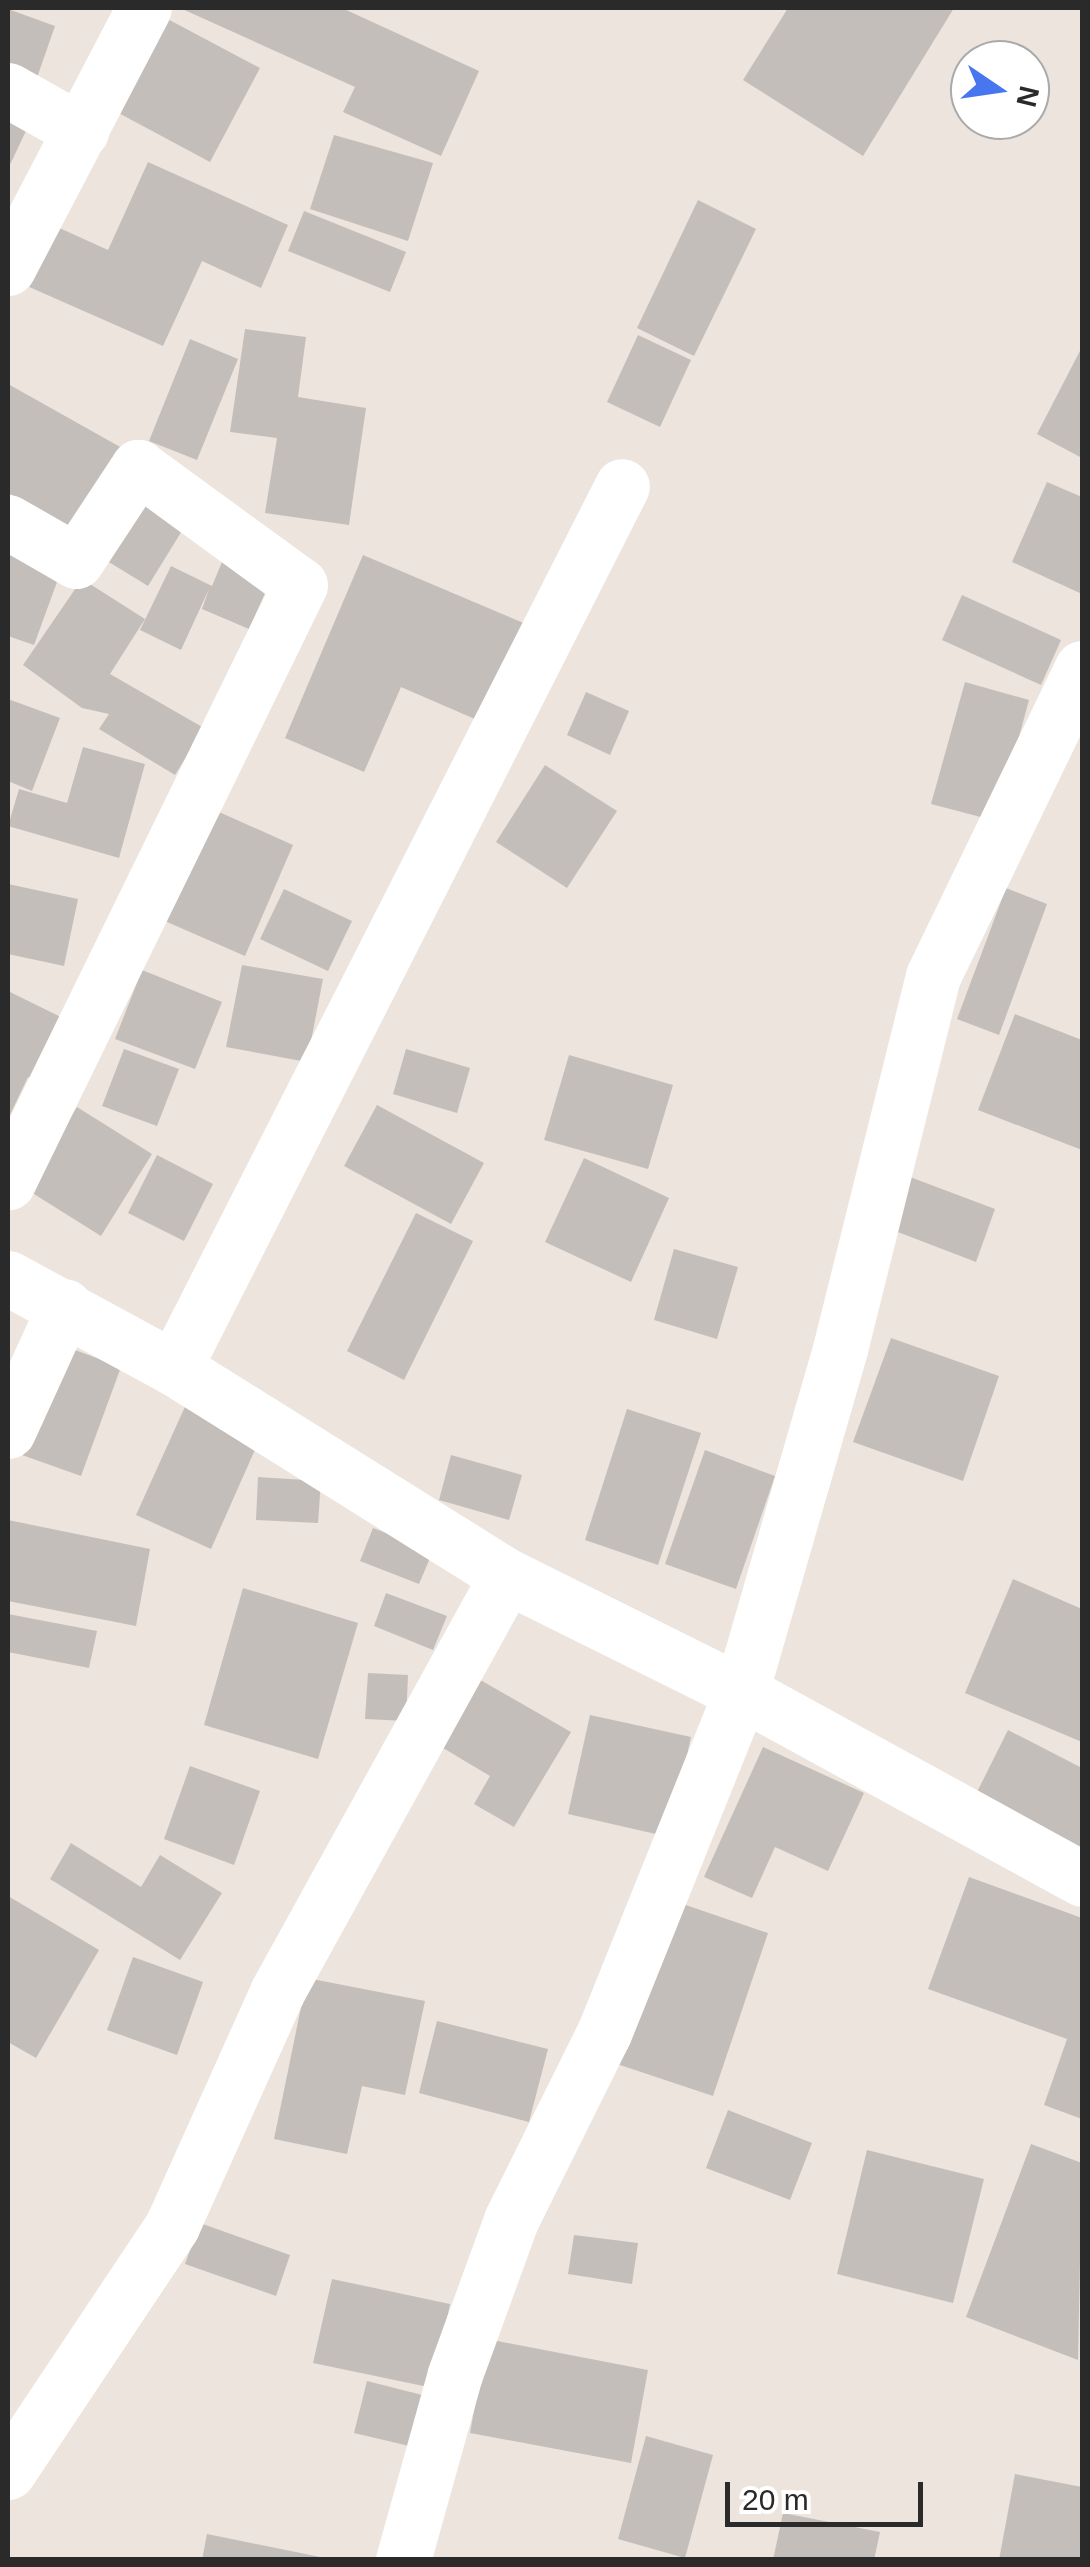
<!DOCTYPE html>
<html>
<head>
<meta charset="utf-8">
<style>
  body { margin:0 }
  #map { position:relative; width:1090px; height:2567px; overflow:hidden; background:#ece4dd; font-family:Arial,sans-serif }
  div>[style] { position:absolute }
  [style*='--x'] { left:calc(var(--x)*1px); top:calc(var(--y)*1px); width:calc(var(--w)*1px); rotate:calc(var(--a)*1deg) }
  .building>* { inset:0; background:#c4beba }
  .minor>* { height:55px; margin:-27.5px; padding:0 27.5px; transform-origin:27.5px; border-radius:27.5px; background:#fff }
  span { translate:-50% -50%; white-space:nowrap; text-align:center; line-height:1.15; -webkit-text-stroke:8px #fff; paint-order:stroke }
  .frame { position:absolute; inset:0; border:10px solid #2a2a2a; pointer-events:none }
  .north { position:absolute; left:950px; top:40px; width:100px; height:100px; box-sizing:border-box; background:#fff; border:2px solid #aaa; border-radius:50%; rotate:103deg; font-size:28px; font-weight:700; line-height:40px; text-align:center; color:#2a2a2a }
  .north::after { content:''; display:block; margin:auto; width:35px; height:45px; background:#4776ef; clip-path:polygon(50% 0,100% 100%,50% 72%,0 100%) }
  .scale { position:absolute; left:725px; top:2482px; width:198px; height:45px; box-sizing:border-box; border:5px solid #2a2a2a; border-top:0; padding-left:12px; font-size:30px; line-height:35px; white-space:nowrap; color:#2a2a2a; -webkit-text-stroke:8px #fff; paint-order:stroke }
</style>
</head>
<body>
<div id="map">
  <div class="building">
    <div style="clip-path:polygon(180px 8px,342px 8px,479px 71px,441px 156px,343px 112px,355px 87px)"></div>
    <div style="clip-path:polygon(788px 8px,954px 8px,863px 156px,743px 80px)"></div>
    <div style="clip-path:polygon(8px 9px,55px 26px,32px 92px,8px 83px)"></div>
    <div style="clip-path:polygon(162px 16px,260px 68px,210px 162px,113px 110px)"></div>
    <div style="clip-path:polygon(8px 104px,33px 116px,8px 169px)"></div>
    <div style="clip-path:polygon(334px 135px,433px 163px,408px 241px,310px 209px)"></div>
    <div style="clip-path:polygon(148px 162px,288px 225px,261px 288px,202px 261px,163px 346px,27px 286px,55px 226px,108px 250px)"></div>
    <div style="clip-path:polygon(698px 200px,756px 229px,694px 356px,637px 328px)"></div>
    <div style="clip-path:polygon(304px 211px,406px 252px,390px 292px,288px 251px)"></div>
    <div style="clip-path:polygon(245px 329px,306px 337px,298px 397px,366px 408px,349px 525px,265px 513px,277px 438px,230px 432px)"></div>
    <div style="clip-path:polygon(638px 335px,691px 360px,660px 427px,607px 402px)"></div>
    <div style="clip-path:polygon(190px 339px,238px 359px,197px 460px,149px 441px)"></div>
    <div style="clip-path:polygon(1082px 347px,1082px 458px,1037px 434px)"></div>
    <div style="clip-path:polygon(8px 384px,122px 448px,76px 531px,8px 493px)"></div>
    <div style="clip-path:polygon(130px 468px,196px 508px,148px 586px,81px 545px)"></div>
    <div style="clip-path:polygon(1047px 482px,1082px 497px,1082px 594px,1012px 562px)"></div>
    <div style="clip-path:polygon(8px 552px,61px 571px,34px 645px,8px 636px)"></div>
    <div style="clip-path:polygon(363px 555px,526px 624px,484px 723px,401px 687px,364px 772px,285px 738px)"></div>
    <div style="clip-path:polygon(222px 562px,270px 582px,249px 629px,202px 609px,209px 589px,181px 650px,140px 630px,171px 566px,212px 586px)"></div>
    <div style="clip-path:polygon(82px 579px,145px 619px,110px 674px,204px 728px,175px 775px,99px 729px,109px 714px,82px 708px,23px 665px)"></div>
    <div style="clip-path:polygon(962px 595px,1061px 640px,1041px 685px,942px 640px)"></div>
    <div style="clip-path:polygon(965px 682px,1029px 700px,996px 821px,931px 804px)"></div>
    <div style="clip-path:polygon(586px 692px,629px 711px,610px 755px,567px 735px)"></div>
    <div style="clip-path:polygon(8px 699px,60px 718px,32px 791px,8px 781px)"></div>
    <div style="clip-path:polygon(83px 747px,145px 764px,119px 858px,8px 826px,19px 789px,67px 803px)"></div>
    <div style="clip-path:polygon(545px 765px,617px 811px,567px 888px,496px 842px)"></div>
    <div style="clip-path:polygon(201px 804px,293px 845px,245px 956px,151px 915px)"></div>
    <div style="clip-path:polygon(8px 884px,78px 899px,64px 966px,8px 954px)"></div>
    <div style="clip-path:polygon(1006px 888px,1047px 904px,999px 1035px,957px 1019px)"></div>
    <div style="clip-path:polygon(284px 889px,352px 921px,328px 971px,260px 939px)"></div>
    <div style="clip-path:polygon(242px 965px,323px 979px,307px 1062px,226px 1047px)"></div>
    <div style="clip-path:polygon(142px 970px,222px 1002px,195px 1069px,115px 1039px)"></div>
    <div style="clip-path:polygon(8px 991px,75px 1024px,45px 1086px,28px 1077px,8px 1119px)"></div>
    <div style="clip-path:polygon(1015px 1014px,1082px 1040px,1082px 1150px,978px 1110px)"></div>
    <div style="clip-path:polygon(124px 1049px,179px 1069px,157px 1126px,102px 1106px)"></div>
    <div style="clip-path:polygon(406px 1049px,470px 1068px,457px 1113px,393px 1094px)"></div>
    <div style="clip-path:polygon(569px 1055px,673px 1085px,648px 1169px,544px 1140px)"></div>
    <div style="clip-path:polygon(377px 1105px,484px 1163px,451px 1224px,344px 1166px)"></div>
    <div style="clip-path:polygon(77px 1107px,152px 1154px,101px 1236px,26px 1189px)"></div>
    <div style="clip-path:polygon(157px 1155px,213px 1184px,184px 1241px,128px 1213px)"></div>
    <div style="clip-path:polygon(584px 1158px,669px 1198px,631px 1282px,545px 1242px)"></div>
    <div style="clip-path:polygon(910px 1177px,995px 1209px,976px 1262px,890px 1229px)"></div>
    <div style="clip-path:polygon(416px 1213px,473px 1241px,404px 1380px,347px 1351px)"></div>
    <div style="clip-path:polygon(674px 1249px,738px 1267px,717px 1339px,654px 1320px)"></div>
    <div style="clip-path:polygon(37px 1336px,121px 1367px,81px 1476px,8px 1450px)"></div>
    <div style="clip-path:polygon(891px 1338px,999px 1376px,963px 1481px,853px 1442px)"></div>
    <div style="clip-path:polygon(188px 1400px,262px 1434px,211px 1549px,136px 1515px)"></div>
    <div style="clip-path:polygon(627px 1409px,701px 1433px,658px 1565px,585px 1540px)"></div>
    <div style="clip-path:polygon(705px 1450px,775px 1476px,736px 1589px,665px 1564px)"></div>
    <div style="clip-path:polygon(451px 1455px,522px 1475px,509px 1520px,439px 1500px)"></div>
    <div style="clip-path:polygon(258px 1477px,321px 1481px,318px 1523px,256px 1520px)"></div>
    <div style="clip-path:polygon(8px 1520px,150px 1549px,136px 1626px,8px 1601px)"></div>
    <div style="clip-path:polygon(373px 1528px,433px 1551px,419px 1584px,360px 1561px)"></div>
    <div style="clip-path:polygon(1013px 1579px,1082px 1609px,1082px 1742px,965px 1693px)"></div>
    <div style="clip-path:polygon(243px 1588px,358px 1623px,318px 1759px,204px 1725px)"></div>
    <div style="clip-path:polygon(386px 1593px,447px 1616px,433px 1650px,374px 1626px)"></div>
    <div style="clip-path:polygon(8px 1614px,97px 1631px,89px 1668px,8px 1652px)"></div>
    <div style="clip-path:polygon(368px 1673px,408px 1675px,406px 1721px,365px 1719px)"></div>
    <div style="clip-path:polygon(477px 1678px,571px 1732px,514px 1827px,474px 1804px,490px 1776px,438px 1745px)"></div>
    <div style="clip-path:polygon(590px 1715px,691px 1737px,669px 1837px,568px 1814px)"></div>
    <div style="clip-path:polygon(1008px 1730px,1082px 1768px,1082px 1855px,973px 1800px)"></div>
    <div style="clip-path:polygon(763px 1747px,864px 1793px,828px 1871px,775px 1847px,752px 1898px,704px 1877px)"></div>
    <div style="clip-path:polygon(190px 1766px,260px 1791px,234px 1865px,164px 1839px)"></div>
    <div style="clip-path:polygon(71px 1843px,141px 1887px,160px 1855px,222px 1893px,180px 1960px,50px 1879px)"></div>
    <div style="clip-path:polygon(969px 1877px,1082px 1918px,1082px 2119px,1044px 2105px,1067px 2039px,928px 1989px)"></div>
    <div style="clip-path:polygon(8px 1896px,99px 1950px,36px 2058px,8px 2042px)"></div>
    <div style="clip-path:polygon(671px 1900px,768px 1933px,713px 2096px,617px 2064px)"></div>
    <div style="clip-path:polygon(133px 1957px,203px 1982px,177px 2055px,107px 2030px)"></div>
    <div style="clip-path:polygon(307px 1978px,425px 2001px,405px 2095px,362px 2086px,347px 2154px,274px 2139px)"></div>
    <div style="clip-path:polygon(437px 2021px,548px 2049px,529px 2122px,419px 2093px)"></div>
    <div style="clip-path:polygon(728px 2110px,812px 2143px,790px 2200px,706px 2168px)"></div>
    <div style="clip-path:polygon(1031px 2144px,1082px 2163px,1078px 2360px,966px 2317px)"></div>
    <div style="clip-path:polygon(867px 2150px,984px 2179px,953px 2303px,837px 2274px)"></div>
    <div style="clip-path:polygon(200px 2223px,290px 2255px,276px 2296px,185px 2264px)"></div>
    <div style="clip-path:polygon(574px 2235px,638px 2243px,632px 2284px,568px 2274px)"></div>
    <div style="clip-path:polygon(332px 2279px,450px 2304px,433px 2388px,313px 2363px)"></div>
    <div style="clip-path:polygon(487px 2339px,648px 2370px,631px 2463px,470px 2433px)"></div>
    <div style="clip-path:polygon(367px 2381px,434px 2398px,422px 2449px,354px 2433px)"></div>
    <div style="clip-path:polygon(646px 2436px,713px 2455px,685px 2558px,618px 2539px)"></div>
    <div style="clip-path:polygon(1015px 2474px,1082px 2487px,1082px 2560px,999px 2560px)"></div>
    <div style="clip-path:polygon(783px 2513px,880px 2532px,874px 2560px,773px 2560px)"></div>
    <div style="clip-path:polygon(207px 2534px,325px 2558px,325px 2560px,202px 2560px)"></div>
  </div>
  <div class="minor">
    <div style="--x:8;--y:90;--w:84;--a:29.3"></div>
    <div style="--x:8;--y:268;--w:293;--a:-62.4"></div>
    <div style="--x:8;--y:522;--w:78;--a:29.8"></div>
    <div style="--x:76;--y:561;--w:113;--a:-56.6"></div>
    <div style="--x:138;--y:467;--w:200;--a:36.1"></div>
    <div style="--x:300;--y:585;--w:665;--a:116.06"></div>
    <div style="--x:8;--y:1278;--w:189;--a:28.5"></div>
    <div style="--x:174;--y:1368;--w:393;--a:32"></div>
    <div style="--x:507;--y:1576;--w:261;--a:26.4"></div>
    <div style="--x:741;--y:1692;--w:389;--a:28.7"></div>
    <div style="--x:174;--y:1368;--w:989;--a:-63.07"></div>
    <div style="--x:8;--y:1431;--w:137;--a:-65.5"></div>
    <div style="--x:8;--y:2472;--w:296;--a:-56.3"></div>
    <div style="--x:172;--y:2226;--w:256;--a:-65.8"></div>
    <div style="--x:277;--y:1992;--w:475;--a:-61.1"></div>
    <div style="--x:403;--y:2560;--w:193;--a:-74.4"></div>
    <div style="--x:455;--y:2374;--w:164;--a:-70"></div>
    <div style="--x:511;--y:2220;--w:209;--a:-63.6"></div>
    <div style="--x:604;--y:2033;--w:367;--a:-68.1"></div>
    <div style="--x:741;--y:1692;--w:357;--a:-73.9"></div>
    <div style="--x:840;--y:1349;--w:384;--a:-76"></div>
    <div style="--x:933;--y:976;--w:342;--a:-64.2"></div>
  </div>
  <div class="frame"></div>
  <div class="north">N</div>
  <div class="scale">20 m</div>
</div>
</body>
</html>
